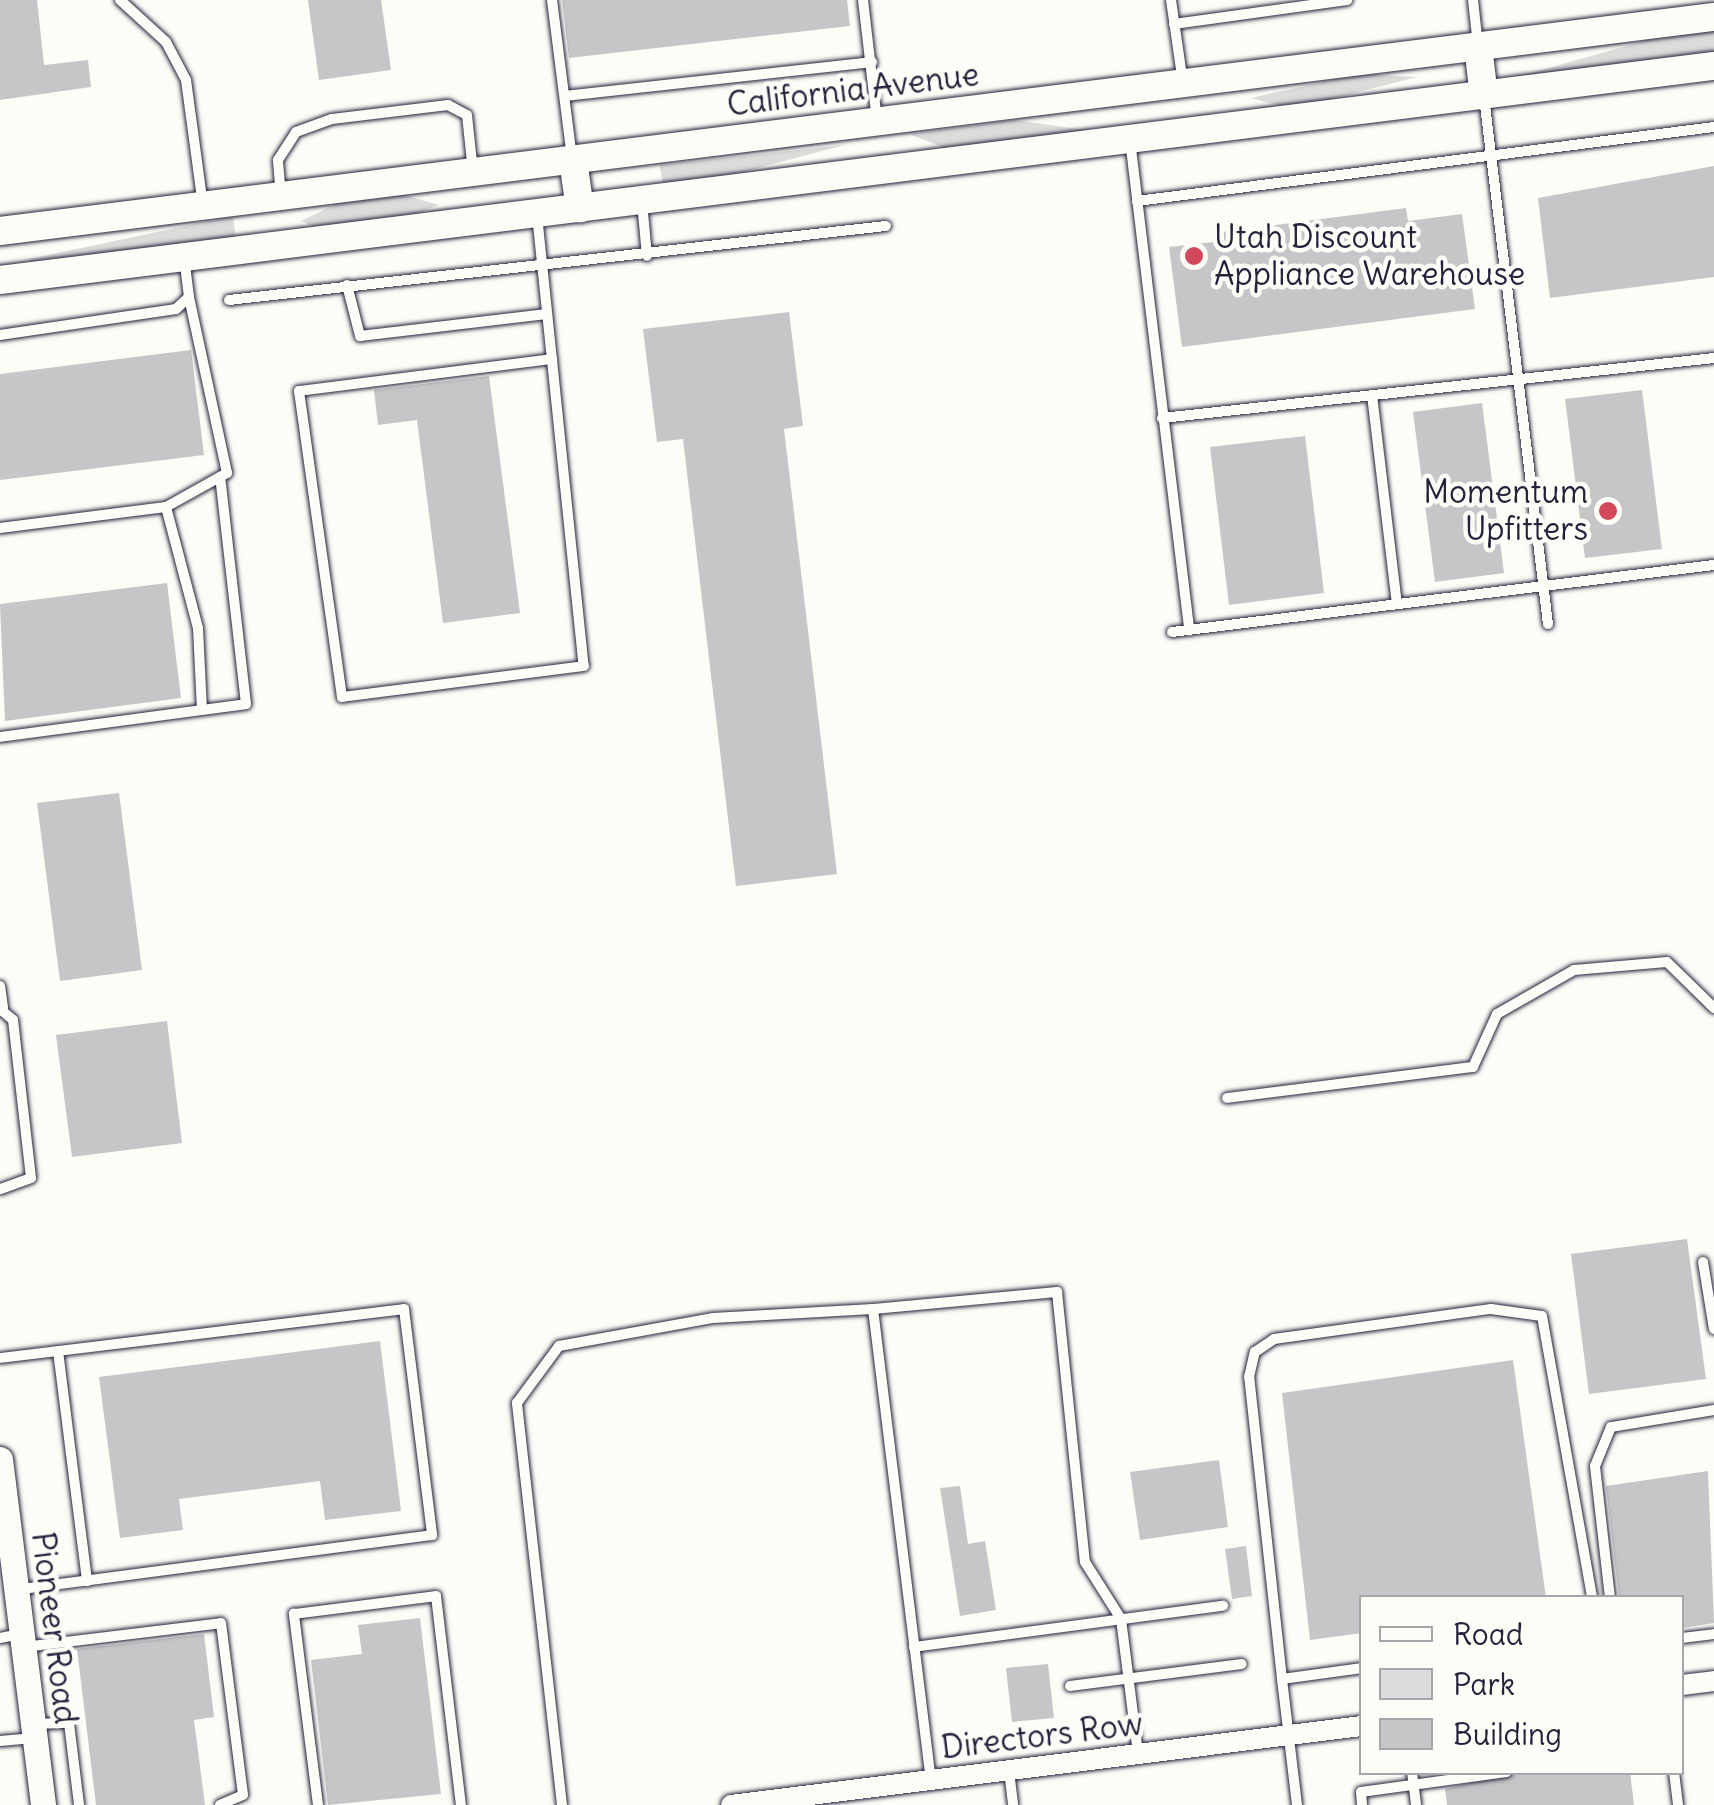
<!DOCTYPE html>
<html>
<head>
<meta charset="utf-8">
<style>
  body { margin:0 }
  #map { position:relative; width:1714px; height:1805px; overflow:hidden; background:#fdfcf7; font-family:Delius,sans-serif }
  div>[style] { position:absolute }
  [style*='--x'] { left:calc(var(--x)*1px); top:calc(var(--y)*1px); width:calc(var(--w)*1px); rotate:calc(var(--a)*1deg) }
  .green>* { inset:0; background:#dddcdb }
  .building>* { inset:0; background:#c6c6c8 }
  .roads { filter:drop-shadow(0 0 2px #22223b) drop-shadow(0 0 2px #22223b) }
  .service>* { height:10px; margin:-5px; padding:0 5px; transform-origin:5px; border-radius:5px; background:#fdfcf7 }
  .minor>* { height:20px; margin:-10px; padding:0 10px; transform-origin:10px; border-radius:10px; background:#fdfcf7 }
  .tertiary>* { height:25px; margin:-12.5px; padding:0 12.5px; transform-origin:12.5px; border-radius:12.5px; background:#fdfcf7 }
  .secondary>* { height:28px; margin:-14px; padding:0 14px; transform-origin:14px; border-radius:14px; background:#fdfcf7 }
  .dots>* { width:28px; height:28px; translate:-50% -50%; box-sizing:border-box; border:5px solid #fdfcf7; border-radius:50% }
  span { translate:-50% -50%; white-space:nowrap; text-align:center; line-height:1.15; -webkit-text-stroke:9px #fdfcf7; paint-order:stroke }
  .street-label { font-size:32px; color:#22223b }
  .poi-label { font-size:32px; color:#22223b }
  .left { translate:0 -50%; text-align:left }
  .right { translate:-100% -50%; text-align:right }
  .legend { position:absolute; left:1359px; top:1595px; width:325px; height:180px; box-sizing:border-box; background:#fdfcf7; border:2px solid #a5a5ac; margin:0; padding:12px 18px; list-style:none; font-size:30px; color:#22223b }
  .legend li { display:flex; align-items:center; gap:20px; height:50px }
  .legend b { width:50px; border:2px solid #a5a5ac }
</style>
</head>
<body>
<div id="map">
  <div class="green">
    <div style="clip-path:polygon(1714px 31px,1714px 52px,1513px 78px,1658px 37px)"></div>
    <div style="clip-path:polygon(1358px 74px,1417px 77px,1292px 109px,1251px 98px)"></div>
    <div style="clip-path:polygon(1015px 120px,1099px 132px,950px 150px,909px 134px)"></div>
    <div style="clip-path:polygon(844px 145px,714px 180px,663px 186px,660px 165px)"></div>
    <div style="clip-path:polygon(405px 195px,439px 205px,402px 219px,320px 229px,301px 221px,338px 203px)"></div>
    <div style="clip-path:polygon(233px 216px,236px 241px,32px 266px,29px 259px)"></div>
  </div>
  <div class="building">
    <div style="clip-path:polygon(0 0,37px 0,44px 65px,88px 60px,91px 87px,0 100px)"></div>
    <div style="clip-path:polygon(308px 0,381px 0,391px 70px,319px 80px)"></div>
    <div style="clip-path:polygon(562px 0,847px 0,850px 26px,569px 58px)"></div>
    <div style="clip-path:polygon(1714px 166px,1714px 277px,1550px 298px,1538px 198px)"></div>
    <div style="clip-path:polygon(1406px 208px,1408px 221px,1462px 214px,1475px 309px,1182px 347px,1169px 247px,1222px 241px,1221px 232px)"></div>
    <div style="clip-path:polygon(789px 312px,803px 426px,784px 429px,837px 874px,736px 886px,683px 439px,657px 442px,643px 329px)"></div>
    <div style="clip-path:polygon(191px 350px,204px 455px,0 480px,0 374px)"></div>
    <div style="clip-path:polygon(489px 376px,520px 613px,443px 623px,417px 420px,378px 425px,374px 390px)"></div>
    <div style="clip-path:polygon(1642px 390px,1662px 549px,1585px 558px,1565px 399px)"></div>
    <div style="clip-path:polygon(1482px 403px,1504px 573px,1435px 582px,1413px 412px)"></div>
    <div style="clip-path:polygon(1305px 436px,1324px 593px,1229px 605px,1210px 447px)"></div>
    <div style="clip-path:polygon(167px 583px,181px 698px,5px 721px,0 604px)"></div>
    <div style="clip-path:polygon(119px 793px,142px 970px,60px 981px,37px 803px)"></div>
    <div style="clip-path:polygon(167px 1021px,182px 1143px,72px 1157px,56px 1035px)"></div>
    <div style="clip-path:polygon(1687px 1239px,1706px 1379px,1589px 1394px,1571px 1254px)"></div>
    <div style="clip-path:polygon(380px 1341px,401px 1511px,325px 1520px,320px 1481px,179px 1499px,183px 1530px,120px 1538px,99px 1377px)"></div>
    <div style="clip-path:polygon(1513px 1360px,1546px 1598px,1362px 1598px,1362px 1633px,1310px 1640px,1282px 1393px)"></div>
    <div style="clip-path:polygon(1219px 1460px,1228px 1527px,1140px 1540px,1130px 1472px)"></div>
    <div style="clip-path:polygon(1708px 1471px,1714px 1623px,1682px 1628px,1682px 1598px,1619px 1598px,1606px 1486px)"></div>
    <div style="clip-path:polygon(960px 1486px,968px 1544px,985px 1541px,996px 1610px,960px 1616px,940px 1488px)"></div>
    <div style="clip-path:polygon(1246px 1546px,1252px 1596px,1232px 1599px,1225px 1549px)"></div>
    <div style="clip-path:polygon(420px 1618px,441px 1794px,328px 1805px,311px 1660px,362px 1654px,358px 1625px)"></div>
    <div style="clip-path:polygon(204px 1634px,214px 1717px,194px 1720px,205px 1805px,96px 1805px,77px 1649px)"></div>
    <div style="clip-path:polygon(1048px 1664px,1054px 1718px,1012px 1722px,1006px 1668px)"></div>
    <div style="clip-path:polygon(1516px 1772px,1630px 1772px,1634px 1805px,1447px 1805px,1445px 1789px)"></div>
  </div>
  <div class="roads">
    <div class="service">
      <div style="--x:120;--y:0;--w:62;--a:42.4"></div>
      <div style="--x:166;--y:42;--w:43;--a:62.2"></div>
      <div style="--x:186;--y:80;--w:126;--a:82.3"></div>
      <div style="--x:552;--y:0;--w:159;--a:82.8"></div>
      <div style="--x:863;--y:0;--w:122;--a:83.4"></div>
      <div style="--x:1171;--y:0;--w:84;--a:81.8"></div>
      <div style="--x:1473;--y:0;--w:45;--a:83.7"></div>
      <div style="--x:1174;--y:24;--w:175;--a:-7.9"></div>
      <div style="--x:565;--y:96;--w:309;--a:-6.3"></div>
      <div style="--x:1484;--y:97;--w:531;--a:83.08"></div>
      <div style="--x:1130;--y:140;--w:494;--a:83.1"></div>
      <div style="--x:281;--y:196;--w:36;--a:-95"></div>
      <div style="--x:278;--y:160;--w:33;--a:-57"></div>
      <div style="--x:296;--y:132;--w:38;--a:-20"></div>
      <div style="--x:332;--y:119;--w:117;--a:-6.9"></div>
      <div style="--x:448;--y:105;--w:21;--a:28"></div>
      <div style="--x:467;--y:115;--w:57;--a:84"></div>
      <div style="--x:1137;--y:201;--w:582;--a:-7.31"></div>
      <div style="--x:642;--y:202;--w:54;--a:84.7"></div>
      <div style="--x:537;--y:215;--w:453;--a:84.1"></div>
      <div style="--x:584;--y:666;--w:244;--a:172.7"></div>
      <div style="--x:342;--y:697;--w:309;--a:-98"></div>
      <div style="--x:299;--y:391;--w:255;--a:-7.2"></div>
      <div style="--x:347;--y:285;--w:53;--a:75.7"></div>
      <div style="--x:360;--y:336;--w:188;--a:-6.7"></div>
      <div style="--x:229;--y:300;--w:661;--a:-6.43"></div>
      <div style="--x:0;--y:335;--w:178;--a:-8.4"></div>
      <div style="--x:176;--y:309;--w:18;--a:-43"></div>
      <div style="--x:189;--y:297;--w:38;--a:-97"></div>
      <div style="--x:1372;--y:395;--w:210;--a:83.2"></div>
      <div style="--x:1162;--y:418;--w:555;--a:-6.2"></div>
      <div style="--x:166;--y:507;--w:125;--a:75.2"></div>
      <div style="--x:198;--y:628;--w:81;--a:87.2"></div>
      <div style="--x:0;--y:528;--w:167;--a:-7.2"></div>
      <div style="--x:166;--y:507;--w:70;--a:-29.1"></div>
      <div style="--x:227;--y:473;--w:180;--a:-102.2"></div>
      <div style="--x:1172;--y:632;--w:546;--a:-7.05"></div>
      <div style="--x:0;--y:737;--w:248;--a:-7.6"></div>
      <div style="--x:246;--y:704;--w:228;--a:-96.5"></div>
      <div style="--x:0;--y:986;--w:22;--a:82"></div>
      <div style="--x:0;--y:1009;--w:17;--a:40"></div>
      <div style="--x:13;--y:1020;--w:159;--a:83.5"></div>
      <div style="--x:31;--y:1178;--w:33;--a:160"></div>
      <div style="--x:1227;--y:1098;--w:248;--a:-7.2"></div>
      <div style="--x:1473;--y:1067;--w:58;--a:-65.6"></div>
      <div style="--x:1497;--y:1014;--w:89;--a:-29.7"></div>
      <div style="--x:1574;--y:970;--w:93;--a:-4.9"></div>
      <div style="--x:1667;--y:962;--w:66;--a:44.4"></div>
      <div style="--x:1703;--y:1262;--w:68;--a:80.7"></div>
      <div style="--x:873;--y:1309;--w:185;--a:-5.3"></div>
      <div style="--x:1057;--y:1292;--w:271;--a:84.1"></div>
      <div style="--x:1085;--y:1562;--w:67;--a:57.7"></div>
      <div style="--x:1121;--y:1619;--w:136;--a:82.8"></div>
      <div style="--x:58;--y:1351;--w:232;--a:82.8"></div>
      <div style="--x:0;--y:1358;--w:407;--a:-6.9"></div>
      <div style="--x:404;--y:1309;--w:228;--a:82.9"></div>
      <div style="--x:432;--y:1535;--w:420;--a:172.5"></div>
      <div style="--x:1610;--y:1598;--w:133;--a:-96.5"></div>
      <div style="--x:1595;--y:1466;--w:42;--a:-67.7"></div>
      <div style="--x:1611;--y:1427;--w:104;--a:-9.4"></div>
      <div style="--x:0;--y:1638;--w:21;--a:-11"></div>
      <div style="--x:1682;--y:1638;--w:32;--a:-7"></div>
      <div style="--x:24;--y:1647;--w:198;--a:-6.9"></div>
      <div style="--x:221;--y:1623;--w:173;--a:82.7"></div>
      <div style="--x:243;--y:1795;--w:25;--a:157"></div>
      <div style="--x:914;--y:1647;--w:312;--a:-7.6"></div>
      <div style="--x:1282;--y:1679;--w:304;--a:-96.2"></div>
      <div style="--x:1249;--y:1377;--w:26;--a:-77"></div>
      <div style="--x:1255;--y:1352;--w:23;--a:-34"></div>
      <div style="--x:1274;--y:1339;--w:219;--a:-7.9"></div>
      <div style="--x:1491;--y:1309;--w:51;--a:7.8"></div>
      <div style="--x:1542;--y:1316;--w:286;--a:79.9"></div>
      <div style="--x:1070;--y:1686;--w:173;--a:-7.3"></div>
      <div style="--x:34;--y:1724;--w:35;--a:-2"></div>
      <div style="--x:69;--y:1723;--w:83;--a:83"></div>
      <div style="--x:0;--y:1741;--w:34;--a:-5"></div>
      <div style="--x:1009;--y:1771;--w:34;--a:83"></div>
      <div style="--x:1412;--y:1772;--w:33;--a:83"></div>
      <div style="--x:1674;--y:1772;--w:33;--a:83"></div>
      <div style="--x:318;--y:1805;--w:193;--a:-97.2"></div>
      <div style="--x:294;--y:1614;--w:143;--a:-7.2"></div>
      <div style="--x:436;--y:1596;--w:210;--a:83.2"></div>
      <div style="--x:562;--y:1805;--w:405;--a:-96.4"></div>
      <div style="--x:517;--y:1403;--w:71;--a:-53.6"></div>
      <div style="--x:559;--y:1346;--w:157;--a:-10.3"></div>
      <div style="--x:713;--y:1318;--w:160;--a:-3.2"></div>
      <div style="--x:873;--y:1309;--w:475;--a:83"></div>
      <div style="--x:1297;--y:1805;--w:127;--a:-96.8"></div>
      <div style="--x:1282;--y:1679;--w:81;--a:-7.8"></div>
      <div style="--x:1362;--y:1805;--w:13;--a:-94"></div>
      <div style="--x:1361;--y:1792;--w:147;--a:-7.8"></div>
    </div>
    <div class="minor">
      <div style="--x:1682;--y:1685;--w:32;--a:-7"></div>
      <div style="--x:731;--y:1805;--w:636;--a:-7.14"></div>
    </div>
    <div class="tertiary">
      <div style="--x:0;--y:1459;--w:349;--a:82.9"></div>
    </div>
    <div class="secondary">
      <div style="--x:1478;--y:46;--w:50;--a:83.2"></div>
      <div style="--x:573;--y:160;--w:49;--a:81.9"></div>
      <div style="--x:0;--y:231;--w:1727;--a:-7.12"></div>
      <div style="--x:0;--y:280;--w:1727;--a:-7.12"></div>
    </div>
  </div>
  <div class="dots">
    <div style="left:1194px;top:256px;background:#d1495b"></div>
    <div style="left:1608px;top:511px;background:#d1495b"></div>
  </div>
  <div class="street-label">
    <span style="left:853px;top:90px;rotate:-7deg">California Avenue</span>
    <span style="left:54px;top:1628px;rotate:83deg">Pioneer Road</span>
    <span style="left:1042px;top:1736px;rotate:-7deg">Directors Row</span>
  </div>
  <div class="poi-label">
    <span class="left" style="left:1214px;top:256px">Utah Discount<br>Appliance Warehouse</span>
    <span class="right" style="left:1588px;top:511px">Momentum<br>Upfitters</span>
  </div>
  <ul class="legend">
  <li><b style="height:12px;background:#fdfcf7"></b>Road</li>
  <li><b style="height:28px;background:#dddcdb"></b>Park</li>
  <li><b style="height:28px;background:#c6c6c8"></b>Building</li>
  </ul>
</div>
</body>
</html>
